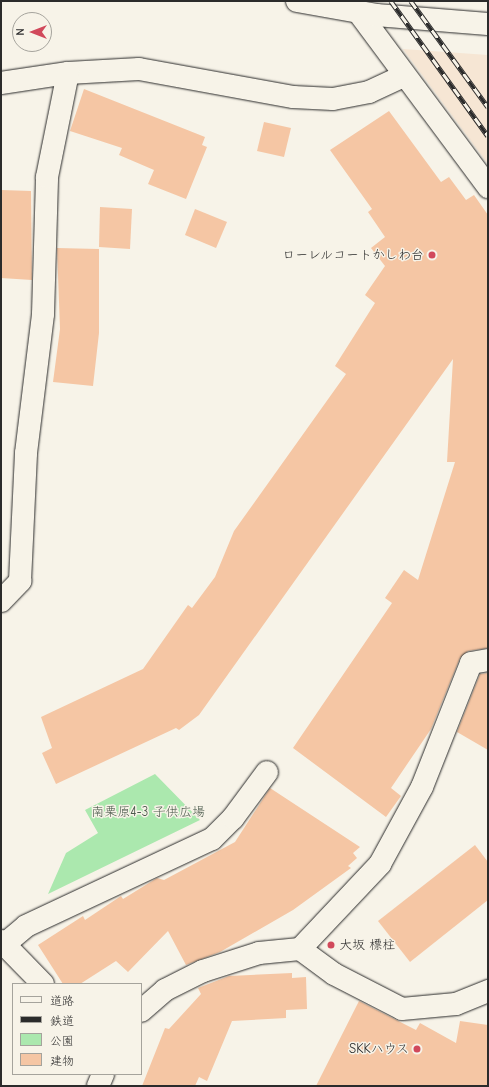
<!DOCTYPE html>
<html>
<head>
<meta charset="utf-8">
<style>
  body { margin:0 }
  #map { position:relative; width:489px; height:1087px; overflow:hidden; background:#f7f3e8; font-family:"Comic Neue","Klee One",sans-serif }
  div>[style] { position:absolute }
  [style*='--x'] { left:calc(var(--x)*1px); top:calc(var(--y)*1px); width:calc(var(--w)*1px); rotate:calc(var(--a)*1deg) }
  .built>* { inset:0; background:#f6e6d4 }
  .green>* { inset:0; background:#abe8ae }
  .building>* { inset:0; background:#f5c6a4 }
  .roads { filter:drop-shadow(0 0 1px #2b2b2b) drop-shadow(0 0 1px #2b2b2b) }
  .minor>* { height:22px; margin:-11px; padding:0 11px; transform-origin:11px; border-radius:11px; background:#f7f3e8 }
  .primary>* { height:22px; margin:-11px; padding:0 11px; transform-origin:11px; border-radius:11px; background:#f7f3e8 }
  .rail>* { height:4.5px; margin-top:-2.25px; transform-origin:0; background:repeating-linear-gradient(90deg,#f7f3e8 0 9px,#2b2b2b 0 18px); box-sizing:border-box; border-block:1px solid #2b2b2b }
  .dots>* { width:11px; height:11px; translate:-50% -50%; box-sizing:border-box; border:2px solid #f7f3e8; border-radius:50% }
  span { translate:-50% -50%; white-space:nowrap; text-align:center; line-height:1.15; -webkit-text-stroke:3px #f7f3e8; paint-order:stroke }
  .poi-label { font-size:13px; color:#2b2b2b }
  .right { translate:-100% -50%; text-align:right }
  .left { translate:0 -50%; text-align:left }
  .park-label { font-size:13px; color:#4b5a4c }
  .frame { position:absolute; inset:0; border:2px solid #2b2b2b; pointer-events:none }
  .legend { position:absolute; left:12px; top:983px; width:130px; height:92px; box-sizing:border-box; background:#f7f3e8; border:1px solid #a5a39c; margin:0; padding:5px 7px; list-style:none; font-size:12px; color:#2b2b2b }
  .legend li { display:flex; align-items:center; gap:8px; height:20px }
  .legend b { width:20px; border:1px solid #a5a39c }
  .north { position:absolute; left:12px; top:12px; width:40px; height:40px; box-sizing:border-box; background:#f7f3e8; border:1px solid #a5a39c; border-radius:50%; rotate:270deg; font-size:11px; font-weight:700; line-height:16px; text-align:center; color:#2b2b2b }
  .north::after { content:''; display:block; margin:auto; width:14px; height:18px; background:#d1495b; clip-path:polygon(50% 0,100% 100%,50% 72%,0 100%) }
</style>
</head>
<body>
<div id="map">
  <div class="built">
    <div style="clip-path:polygon(403px 49px,488px 55px,488px 164px)"></div>
  </div>
  <div class="green">
    <div style="clip-path:polygon(155px 774px,200px 820px,48px 894px,66px 853px,98px 833px,85px 810px)"></div>
  </div>
  <div class="building">
    <div style="clip-path:polygon(84px 89px,205px 137px,202px 145px,207px 147px,186px 199px,148px 184px,154px 170px,119px 155px,122px 148px,70px 131px)"></div>
    <div style="clip-path:polygon(389px 111px,441px 182px,449px 177px,466px 200px,474px 195px,488px 215px,488px 648px,468px 651px,460px 658px,431px 729px,391px 788px,401px 796px,386px 817px,293px 748px,392px 603px,385px 598px,404px 570px,418px 580px,455px 462px,447px 462px,453px 359px,199px 715px,179px 730px,176px 728px,56px 784px,42px 753px,52px 748px,41px 717px,143px 669px,188px 605px,192px 608px,215px 577px,234px 531px,346px 374px,335px 366px,375px 303px,365px 295px,385px 266px,371px 248px,385px 237px,368px 212px,372px 209px,330px 150px)"></div>
    <div style="clip-path:polygon(264px 122px,291px 128px,284px 157px,257px 151px)"></div>
    <div style="clip-path:polygon(1px 190px,31px 191px,32px 280px,1px 278px)"></div>
    <div style="clip-path:polygon(100px 207px,132px 209px,130px 249px,99px 247px)"></div>
    <div style="clip-path:polygon(195px 209px,227px 222px,216px 248px,185px 235px)"></div>
    <div style="clip-path:polygon(57px 248px,99px 249px,99px 333px,93px 386px,53px 382px,60px 329px)"></div>
    <div style="clip-path:polygon(488px 673px,488px 750px,457px 732px,480px 674px)"></div>
    <div style="clip-path:polygon(270px 788px,360px 847px,353px 853px,357px 858px,348px 866px,351px 868px,293px 910px,220px 952px,186px 965px,168px 931px,128px 972px,116px 961px,80px 984px,63px 984px,38px 945px,83px 916px,85px 920px,121px 896px,123px 899px,157px 878px,164px 880px,235px 842px)"></div>
    <div style="clip-path:polygon(475px 845px,488px 862px,488px 900px,410px 962px,378px 921px)"></div>
    <div style="clip-path:polygon(292px 973px,292px 978px,306px 977px,307px 1009px,286px 1010px,286px 1018px,232px 1021px,207px 1081px,199px 1077px,195px 1086px,142px 1086px,165px 1028px,169px 1029px,201px 994px,198px 988px,229px 976px)"></div>
    <div style="clip-path:polygon(359px 1001px,416px 1030px,420px 1023px,456px 1043px,460px 1021px,488px 1025px,488px 1086px,316px 1086px)"></div>
  </div>
  <div class="roads">
    <div class="minor">
      <div style="--x:359;--y:13;--w:217;--a:53.4"></div>
      <div style="--x:1;--y:83;--w:68;--a:-8.5"></div>
      <div style="--x:68;--y:73;--w:71;--a:-3.2"></div>
      <div style="--x:139;--y:69;--w:157;--a:10.3"></div>
      <div style="--x:293;--y:97;--w:40;--a:2.9"></div>
      <div style="--x:333;--y:99;--w:37;--a:-11"></div>
      <div style="--x:369;--y:92;--w:38;--a:-25"></div>
      <div style="--x:1;--y:601;--w:28;--a:-46"></div>
      <div style="--x:20;--y:581;--w:128;--a:-87.3"></div>
      <div style="--x:26;--y:453;--w:140;--a:-83"></div>
      <div style="--x:43;--y:314;--w:137;--a:-88.3"></div>
      <div style="--x:47;--y:177;--w:106;--a:-78.6"></div>
      <div style="--x:1;--y:941;--w:60;--a:45.7"></div>
      <div style="--x:6;--y:943;--w:26;--a:-40"></div>
      <div style="--x:26;--y:926;--w:205;--a:-25.1"></div>
      <div style="--x:212;--y:839;--w:30;--a:-45"></div>
      <div style="--x:233;--y:818;--w:57;--a:-53.5"></div>
      <div style="--x:300;--y:949;--w:117;--a:-46.7"></div>
      <div style="--x:380;--y:864;--w:88;--a:-61.4"></div>
      <div style="--x:422;--y:787;--w:133;--a:-68.4"></div>
      <div style="--x:471;--y:663;--w:17;--a:-10"></div>
      <div style="--x:141;--y:1011;--w:32;--a:-41"></div>
      <div style="--x:165;--y:990;--w:42;--a:-26.6"></div>
      <div style="--x:203;--y:971;--w:59;--a:-17.8"></div>
      <div style="--x:259;--y:953;--w:41;--a:-5.6"></div>
      <div style="--x:300;--y:949;--w:42;--a:36.3"></div>
      <div style="--x:334;--y:974;--w:76;--a:27.2"></div>
      <div style="--x:402;--y:1009;--w:54;--a:-5.3"></div>
      <div style="--x:456;--y:1004;--w:35;--a:-22"></div>
      <div style="--x:98;--y:1086;--w:13;--a:-67"></div>
    </div>
    <div class="primary">
      <div style="--x:297;--y:1;--w:80;--a:10"></div>
      <div style="--x:376;--y:15;--w:112;--a:4.6"></div>
    </div>
  </div>
  <div class="rail">
    <div style="--x:391;--y:1;--w:166;--a:54.3"></div>
    <div style="--x:411;--y:1;--w:131;--a:54"></div>
  </div>
  <div class="dots">
    <div style="left:432px;top:255px;background:#d1495b"></div>
    <div style="left:331px;top:945px;background:#d1495b"></div>
    <div style="left:417px;top:1049px;background:#d1495b"></div>
  </div>
  <div class="poi-label">
    <span class="right" style="left:424px;top:255px">ローレルコートかしわ台</span>
    <span class="left" style="left:339px;top:945px">大坂 標柱</span>
    <span class="right" style="left:409px;top:1049px">SKKハウス</span>
  </div>
  <div class="park-label">
    <span style="left:148px;top:812px">南栗原4-3 子供広場</span>
  </div>
  <div class="frame"></div>
  <ul class="legend">
  <li><b style="height:5px;background:#f7f3e8"></b>道路</li>
  <li><b style="height:5px;background:#2b2b2b"></b>鉄道</li>
  <li><b style="height:11px;background:#abe8ae"></b>公園</li>
  <li><b style="height:11px;background:#f5c6a4"></b>建物</li>
  </ul>
  <div class="north">N</div>
</div>
</body>
</html>
